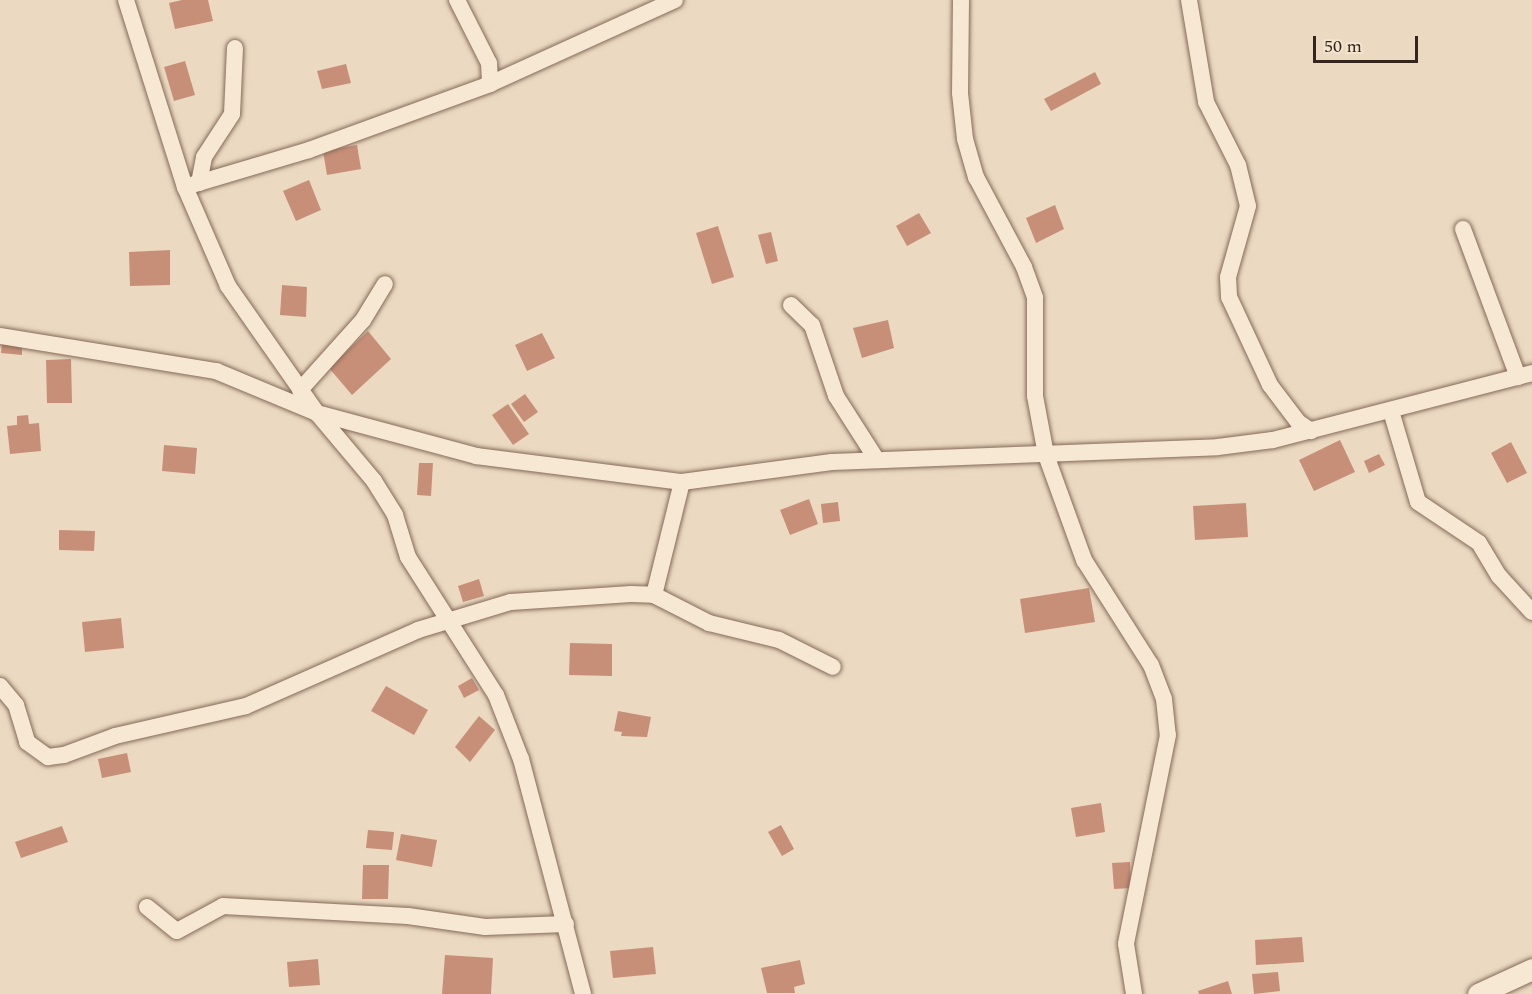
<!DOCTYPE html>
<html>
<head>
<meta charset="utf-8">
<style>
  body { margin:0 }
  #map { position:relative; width:1532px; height:994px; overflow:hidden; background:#ebd9c1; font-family:Spectral,serif }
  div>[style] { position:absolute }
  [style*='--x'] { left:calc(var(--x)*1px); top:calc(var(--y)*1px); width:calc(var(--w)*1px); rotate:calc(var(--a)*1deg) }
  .building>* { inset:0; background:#c88f78 }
  .roads { filter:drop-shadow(0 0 2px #846a59) drop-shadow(0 0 2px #846a59) }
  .minor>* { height:16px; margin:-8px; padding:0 8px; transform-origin:8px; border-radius:8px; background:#f7e8d3 }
  .tertiary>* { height:21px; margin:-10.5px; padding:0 10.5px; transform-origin:10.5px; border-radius:10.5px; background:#f7e8d3 }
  span { translate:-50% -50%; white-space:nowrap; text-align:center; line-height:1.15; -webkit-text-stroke:4.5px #f3e4d0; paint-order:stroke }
  .scale { position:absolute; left:1313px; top:36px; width:105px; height:27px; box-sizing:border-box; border:3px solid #34251d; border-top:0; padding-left:8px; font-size:18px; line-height:21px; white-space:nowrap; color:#34251d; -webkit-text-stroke:4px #f3e4d0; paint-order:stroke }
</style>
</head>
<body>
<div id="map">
  <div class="building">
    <div style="clip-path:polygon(182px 0,208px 0,213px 21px,175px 29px,169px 3px)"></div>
    <div style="clip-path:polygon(185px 61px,195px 95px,174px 101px,164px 67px)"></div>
    <div style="clip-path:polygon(346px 64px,351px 83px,322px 89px,317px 71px)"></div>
    <div style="clip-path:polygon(1095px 72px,1101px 84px,1051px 111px,1044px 99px)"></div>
    <div style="clip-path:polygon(357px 145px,361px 169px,327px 175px,323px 151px)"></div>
    <div style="clip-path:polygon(309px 180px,321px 210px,296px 221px,283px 191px)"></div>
    <div style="clip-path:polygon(1055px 205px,1064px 229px,1036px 243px,1026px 218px)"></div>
    <div style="clip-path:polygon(919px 213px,931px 233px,907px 246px,896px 226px)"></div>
    <div style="clip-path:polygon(718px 226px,734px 277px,712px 284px,696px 233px)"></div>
    <div style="clip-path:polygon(771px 232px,778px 261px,766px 264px,758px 235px)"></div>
    <div style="clip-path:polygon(170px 250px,170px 285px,130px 286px,129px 252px)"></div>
    <div style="clip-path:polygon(282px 285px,307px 287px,306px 317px,280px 315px)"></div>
    <div style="clip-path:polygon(888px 320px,894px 348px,862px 358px,853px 328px)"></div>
    <div style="clip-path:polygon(368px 331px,391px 359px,352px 395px,329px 368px)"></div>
    <div style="clip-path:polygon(542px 333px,555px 358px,527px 371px,515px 345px)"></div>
    <div style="clip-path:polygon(2px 343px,22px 344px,22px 355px,1px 353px)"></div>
    <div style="clip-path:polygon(71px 359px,72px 403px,47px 403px,46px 360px)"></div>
    <div style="clip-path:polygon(525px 394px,538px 412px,524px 422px,511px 404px)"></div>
    <div style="clip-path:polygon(508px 404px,529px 434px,513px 445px,492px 415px)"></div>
    <div style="clip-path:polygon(28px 415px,29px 424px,39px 423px,41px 451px,10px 454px,7px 426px,17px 425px,17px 416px)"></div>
    <div style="clip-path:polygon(1340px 440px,1355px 472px,1314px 491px,1299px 460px)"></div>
    <div style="clip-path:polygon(1511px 442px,1527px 473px,1507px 483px,1491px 453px)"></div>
    <div style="clip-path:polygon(164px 445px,197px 448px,195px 474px,162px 471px)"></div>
    <div style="clip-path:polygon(1379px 454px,1385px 465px,1369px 473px,1364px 461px)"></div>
    <div style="clip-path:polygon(419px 463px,433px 463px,431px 496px,417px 495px)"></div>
    <div style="clip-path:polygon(809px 499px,818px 524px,790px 535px,780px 510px)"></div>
    <div style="clip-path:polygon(838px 502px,840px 521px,823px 523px,821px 504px)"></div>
    <div style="clip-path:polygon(1246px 503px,1248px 537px,1195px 540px,1193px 506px)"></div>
    <div style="clip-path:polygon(59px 530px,95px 531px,94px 551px,59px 550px)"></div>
    <div style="clip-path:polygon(479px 579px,484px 596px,463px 602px,458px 586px)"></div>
    <div style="clip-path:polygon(1089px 588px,1095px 622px,1025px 633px,1020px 599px)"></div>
    <div style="clip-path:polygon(121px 618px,124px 648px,85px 652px,82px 622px)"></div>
    <div style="clip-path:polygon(570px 643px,612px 644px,612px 676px,569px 675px)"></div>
    <div style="clip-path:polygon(472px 678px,479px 690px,464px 698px,458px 686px)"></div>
    <div style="clip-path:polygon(386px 686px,428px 710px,414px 735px,371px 711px)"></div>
    <div style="clip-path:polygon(618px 711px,651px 717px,647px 737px,621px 736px,622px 732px,614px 731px)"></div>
    <div style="clip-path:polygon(479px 716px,495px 730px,470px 762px,455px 747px)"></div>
    <div style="clip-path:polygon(127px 753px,131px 772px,102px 778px,98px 759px)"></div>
    <div style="clip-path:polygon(1101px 803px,1105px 832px,1076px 837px,1071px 808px)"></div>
    <div style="clip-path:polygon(781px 825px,794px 849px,782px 856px,768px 832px)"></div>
    <div style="clip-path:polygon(62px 826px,68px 842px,21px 858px,15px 842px)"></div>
    <div style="clip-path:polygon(368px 830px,394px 832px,392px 850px,366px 848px)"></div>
    <div style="clip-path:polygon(401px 834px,437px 840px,432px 867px,396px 860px)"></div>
    <div style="clip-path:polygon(1130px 862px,1131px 888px,1114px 889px,1112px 863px)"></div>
    <div style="clip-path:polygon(363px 865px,389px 865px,388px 899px,362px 899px)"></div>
    <div style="clip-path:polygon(1302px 937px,1304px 962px,1256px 965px,1255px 940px)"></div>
    <div style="clip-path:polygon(653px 947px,656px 974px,613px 978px,610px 951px)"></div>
    <div style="clip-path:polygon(445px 955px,493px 958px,491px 994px,442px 994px)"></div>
    <div style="clip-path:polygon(318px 959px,320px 985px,289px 987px,287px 962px)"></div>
    <div style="clip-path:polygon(800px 960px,805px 984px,794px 987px,795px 993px,767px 993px,761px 968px)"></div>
    <div style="clip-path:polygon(1278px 972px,1280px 991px,1254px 994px,1252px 974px)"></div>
    <div style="clip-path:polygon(1228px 981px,1232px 994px,1199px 994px,1198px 991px)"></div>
  </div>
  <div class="roads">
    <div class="minor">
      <div style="--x:126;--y:0;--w:196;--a:72.5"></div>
      <div style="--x:185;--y:187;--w:108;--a:66.5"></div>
      <div style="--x:228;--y:286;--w:155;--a:55"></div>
      <div style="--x:317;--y:413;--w:89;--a:50"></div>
      <div style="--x:374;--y:481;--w:40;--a:58"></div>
      <div style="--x:395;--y:515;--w:44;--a:72.8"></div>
      <div style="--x:408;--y:557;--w:164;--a:57.5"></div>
      <div style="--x:496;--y:695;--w:69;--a:68.7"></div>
      <div style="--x:521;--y:759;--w:243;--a:75.2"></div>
      <div style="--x:457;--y:0;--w:71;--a:63.1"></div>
      <div style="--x:489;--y:63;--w:21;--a:87"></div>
      <div style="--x:961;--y:0;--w:93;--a:90.6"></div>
      <div style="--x:960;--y:93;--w:46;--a:83.8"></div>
      <div style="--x:965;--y:139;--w:40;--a:74"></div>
      <div style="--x:976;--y:177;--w:102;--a:61.9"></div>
      <div style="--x:1024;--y:267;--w:33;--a:70"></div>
      <div style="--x:1035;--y:298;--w:98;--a:90"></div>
      <div style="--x:1035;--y:396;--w:60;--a:79.4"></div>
      <div style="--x:1046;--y:455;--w:112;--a:70.1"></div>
      <div style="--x:1084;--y:560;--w:125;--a:57.5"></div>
      <div style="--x:1151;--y:665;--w:36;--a:69"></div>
      <div style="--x:1164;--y:699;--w:36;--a:84"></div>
      <div style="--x:1168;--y:735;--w:213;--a:101.4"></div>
      <div style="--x:1126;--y:944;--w:51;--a:80.9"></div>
      <div style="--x:1189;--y:0;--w:103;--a:80.5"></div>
      <div style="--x:1206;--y:102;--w:71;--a:63.1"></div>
      <div style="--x:1238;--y:165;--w:42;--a:76.3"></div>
      <div style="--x:1248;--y:206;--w:74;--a:105.7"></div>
      <div style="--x:1228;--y:277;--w:20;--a:87"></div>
      <div style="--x:1229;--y:297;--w:97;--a:65"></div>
      <div style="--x:1270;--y:385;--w:46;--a:52.9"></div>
      <div style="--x:1298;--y:422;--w:16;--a:35"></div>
      <div style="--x:199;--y:183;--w:26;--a:-79"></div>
      <div style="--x:204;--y:157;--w:51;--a:-56.9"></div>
      <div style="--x:232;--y:114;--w:66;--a:-87.4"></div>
      <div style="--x:185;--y:187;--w:129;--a:-16.6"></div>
      <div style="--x:309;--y:150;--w:193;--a:-20"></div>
      <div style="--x:490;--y:84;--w:203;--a:-24.4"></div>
      <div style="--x:1463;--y:229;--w:158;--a:69.6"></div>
      <div style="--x:791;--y:305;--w:29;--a:44"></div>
      <div style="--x:812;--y:325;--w:75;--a:71.3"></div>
      <div style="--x:836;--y:396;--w:76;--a:57.4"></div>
      <div style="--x:0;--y:336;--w:219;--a:9.2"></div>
      <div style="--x:216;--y:371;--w:109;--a:22.6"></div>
      <div style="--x:317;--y:413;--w:165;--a:15.1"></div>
      <div style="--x:476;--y:456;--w:208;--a:7.2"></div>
      <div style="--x:682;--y:482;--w:151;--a:-7.6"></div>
      <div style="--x:832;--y:462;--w:386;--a:-2.2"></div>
      <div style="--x:1218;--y:447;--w:55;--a:-7.3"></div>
      <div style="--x:1273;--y:440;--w:268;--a:-14.5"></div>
      <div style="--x:300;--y:390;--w:94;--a:-48"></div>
      <div style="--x:363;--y:320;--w:42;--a:-58.6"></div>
      <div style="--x:1391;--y:411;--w:95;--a:73.5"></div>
      <div style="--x:1418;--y:502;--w:73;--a:33.9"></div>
      <div style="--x:1479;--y:543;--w:39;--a:59"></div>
      <div style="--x:1499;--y:576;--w:49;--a:47.5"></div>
      <div style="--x:654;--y:595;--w:116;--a:-76.1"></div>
      <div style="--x:0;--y:686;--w:25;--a:50"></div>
      <div style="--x:16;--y:705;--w:39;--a:73"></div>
      <div style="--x:27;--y:742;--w:26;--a:36"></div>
      <div style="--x:48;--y:757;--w:16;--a:-7"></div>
      <div style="--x:64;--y:755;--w:54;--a:-20.4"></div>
      <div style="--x:115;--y:736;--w:134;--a:-12.9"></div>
      <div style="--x:246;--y:706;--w:188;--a:-23.8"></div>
      <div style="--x:418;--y:630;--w:97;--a:-16.8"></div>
      <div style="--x:511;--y:602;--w:120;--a:-3.8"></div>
      <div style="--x:631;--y:594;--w:23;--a:2"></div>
      <div style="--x:654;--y:595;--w:62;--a:27"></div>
      <div style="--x:709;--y:623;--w:72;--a:13.7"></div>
      <div style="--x:779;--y:640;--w:60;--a:26.6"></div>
      <div style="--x:147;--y:907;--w:38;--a:39"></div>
      <div style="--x:177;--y:931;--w:52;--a:-28.5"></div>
      <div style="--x:223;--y:906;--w:185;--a:3.1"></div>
      <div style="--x:408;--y:916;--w:78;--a:8.1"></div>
      <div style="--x:485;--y:927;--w:81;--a:-2.1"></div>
    </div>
    <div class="tertiary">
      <div style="--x:1478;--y:994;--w:60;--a:-24.8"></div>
    </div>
  </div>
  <div class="scale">50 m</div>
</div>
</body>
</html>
